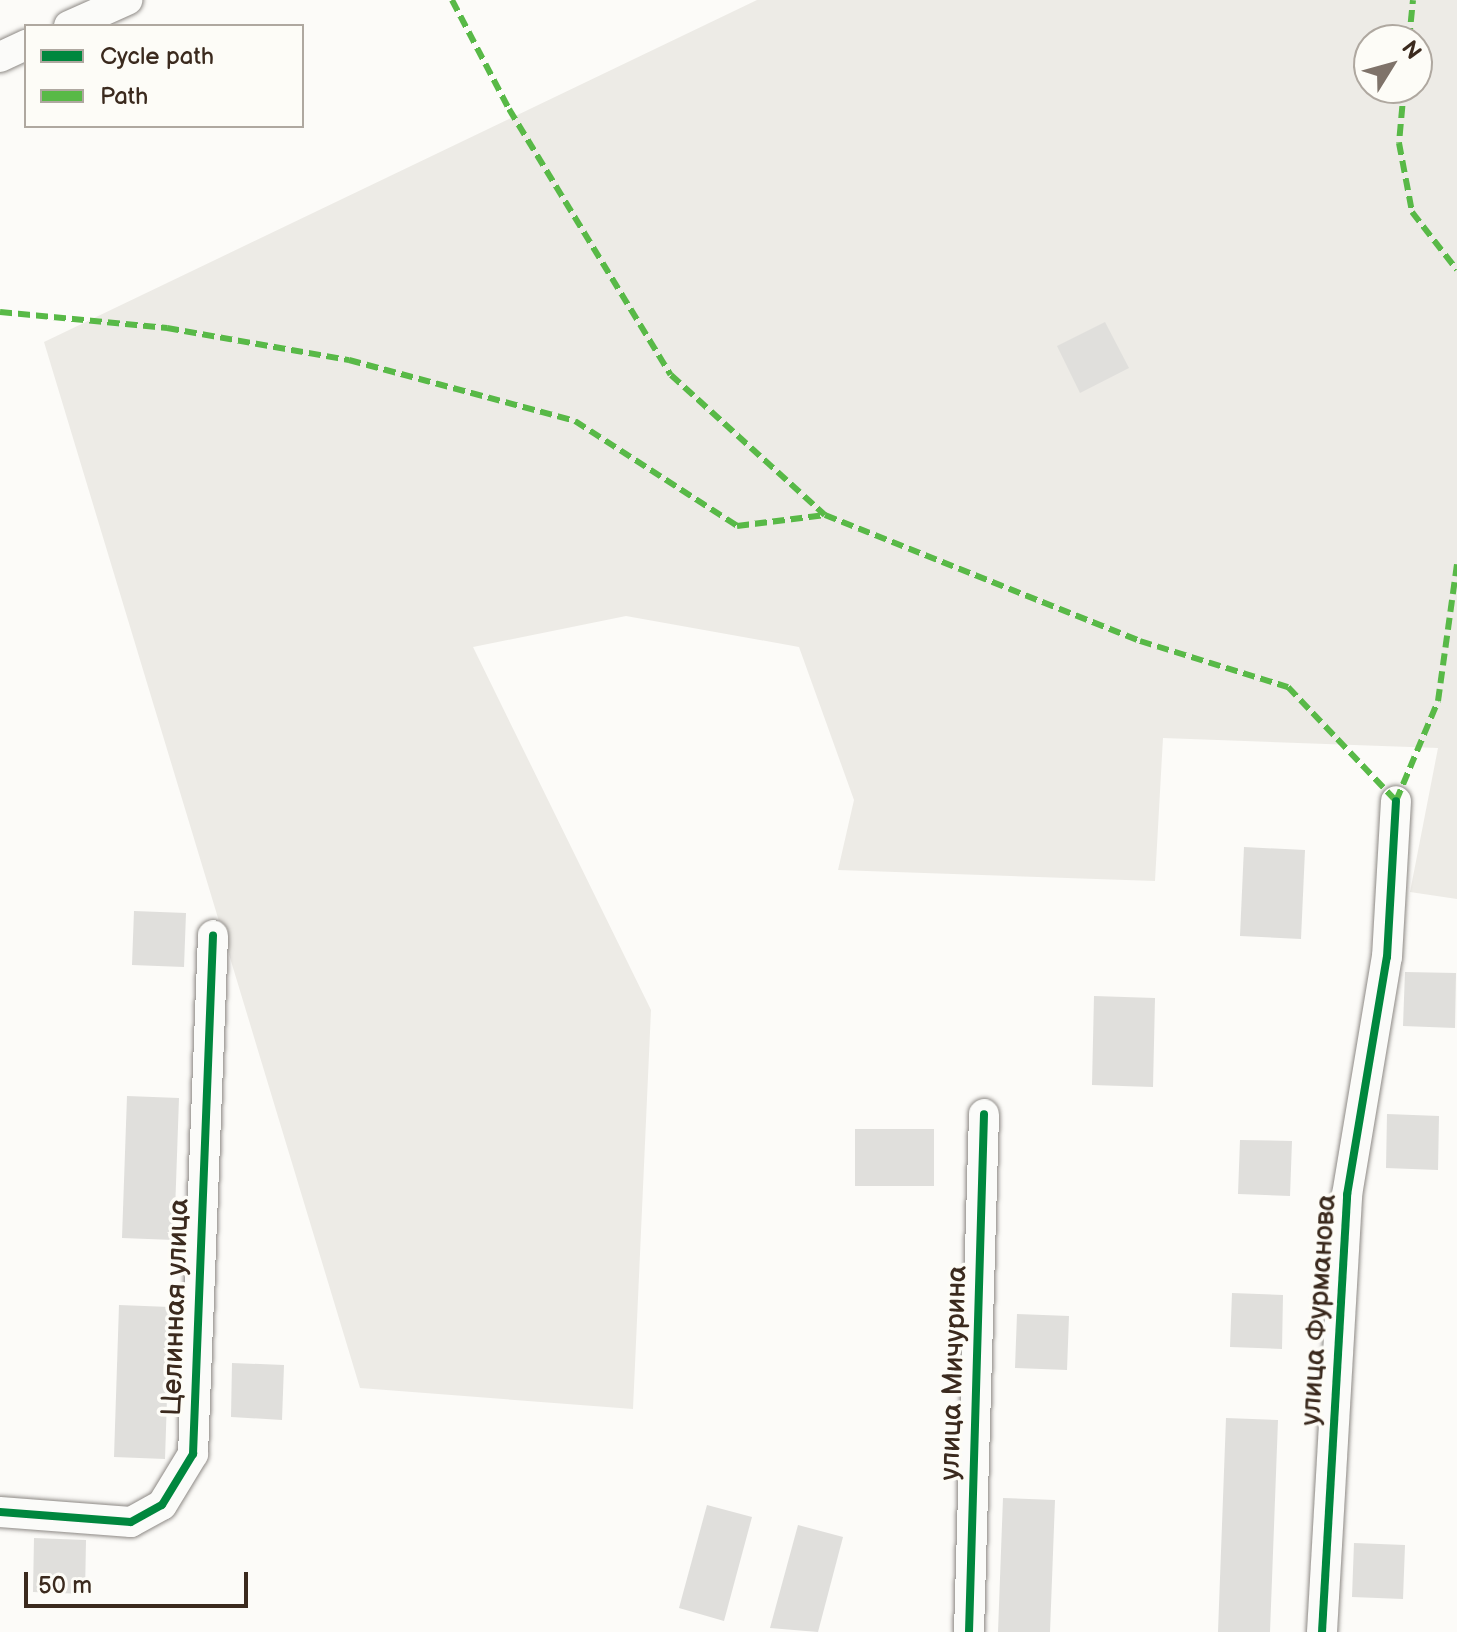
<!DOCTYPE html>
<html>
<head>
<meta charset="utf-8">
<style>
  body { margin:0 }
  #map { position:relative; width:1457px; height:1632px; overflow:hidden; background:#fcfbf8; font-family:"Balsamiq Sans",sans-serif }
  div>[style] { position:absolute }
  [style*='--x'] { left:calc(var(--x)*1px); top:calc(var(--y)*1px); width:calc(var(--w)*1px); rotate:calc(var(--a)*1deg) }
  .green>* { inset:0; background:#edebe6 }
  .building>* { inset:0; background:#e0dfdc }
  .roads { filter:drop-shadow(0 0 2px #8d8985) drop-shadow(0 0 2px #8d8985) }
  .minor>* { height:30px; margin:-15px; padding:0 15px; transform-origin:15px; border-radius:15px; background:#fbfbf9 }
  .quiet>* { height:6px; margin-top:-3px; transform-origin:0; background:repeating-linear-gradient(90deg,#58b947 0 12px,transparent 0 18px) }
  .cycleway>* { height:8px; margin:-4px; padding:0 4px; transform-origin:4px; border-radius:4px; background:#00873e }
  span { translate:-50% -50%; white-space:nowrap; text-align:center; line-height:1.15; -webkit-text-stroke:7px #fdfcf7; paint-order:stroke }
  .street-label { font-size:28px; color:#3b2a1e }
  .legend { position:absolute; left:24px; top:24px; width:280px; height:104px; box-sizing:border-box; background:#fdfcf7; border:2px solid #afa8a0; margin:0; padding:10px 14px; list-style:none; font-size:24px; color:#3b2a1e }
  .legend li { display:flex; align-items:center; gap:16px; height:40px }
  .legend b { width:40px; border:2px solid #afa8a0 }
  .north { position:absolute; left:1353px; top:24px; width:80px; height:80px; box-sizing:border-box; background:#fdfcf7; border:2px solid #afa8a0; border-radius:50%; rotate:53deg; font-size:22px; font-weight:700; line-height:32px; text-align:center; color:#3b2a1e }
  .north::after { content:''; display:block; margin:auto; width:28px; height:36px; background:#7f736a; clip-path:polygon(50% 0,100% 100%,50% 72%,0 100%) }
  .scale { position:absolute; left:24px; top:1572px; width:224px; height:36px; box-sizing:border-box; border:4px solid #3b2a1e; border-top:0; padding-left:10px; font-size:24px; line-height:28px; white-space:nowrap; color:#3b2a1e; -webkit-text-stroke:6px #fdfcf7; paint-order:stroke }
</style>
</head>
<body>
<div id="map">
  <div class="green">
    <div style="clip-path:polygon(evenodd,757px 0,1457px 0,1457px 899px,1410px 892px,1438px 748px,1163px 738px,1155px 881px,838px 870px,854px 800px,799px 647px,626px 616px,473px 647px,651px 1010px,633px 1409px,360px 1388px,44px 342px,757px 0,1369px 40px,1417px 40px,1417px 88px,1369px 88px,1369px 40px)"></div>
  </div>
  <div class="building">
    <div style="clip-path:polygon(1105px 322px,1129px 368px,1080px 393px,1057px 346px)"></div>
    <div style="clip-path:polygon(1244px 847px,1305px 850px,1301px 939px,1240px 936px)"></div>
    <div style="clip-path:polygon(134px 911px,186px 913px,184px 967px,132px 965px)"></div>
    <div style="clip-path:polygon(1405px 972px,1456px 973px,1455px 1028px,1403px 1026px)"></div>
    <div style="clip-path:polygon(1094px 996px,1155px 998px,1153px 1087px,1092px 1085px)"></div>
    <div style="clip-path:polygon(127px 1096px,179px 1098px,174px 1240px,122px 1238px)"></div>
    <div style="clip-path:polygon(1387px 1114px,1439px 1116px,1438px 1170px,1386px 1168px)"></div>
    <div style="clip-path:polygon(855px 1129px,934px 1129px,934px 1186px,855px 1186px)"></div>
    <div style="clip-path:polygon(1240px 1140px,1292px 1141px,1290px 1196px,1238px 1194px)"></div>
    <div style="clip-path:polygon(1232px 1293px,1283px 1295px,1282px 1349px,1230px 1347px)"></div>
    <div style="clip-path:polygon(119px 1305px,170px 1307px,165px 1459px,114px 1457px)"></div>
    <div style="clip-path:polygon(1017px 1314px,1069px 1316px,1067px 1370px,1015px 1368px)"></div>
    <div style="clip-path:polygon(232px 1363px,284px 1365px,282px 1420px,231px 1417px)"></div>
    <div style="clip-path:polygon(1226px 1418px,1278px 1420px,1270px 1632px,1218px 1632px)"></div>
    <div style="clip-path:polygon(1003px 1498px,1055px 1500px,1050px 1632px,998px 1632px)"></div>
    <div style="clip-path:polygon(707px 1505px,752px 1517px,724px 1621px,679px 1608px)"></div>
    <div style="clip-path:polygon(798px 1525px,843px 1537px,818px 1632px,770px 1628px)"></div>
    <div style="clip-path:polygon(34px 1538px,86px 1540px,85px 1594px,33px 1592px)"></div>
    <div style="clip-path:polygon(1354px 1543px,1405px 1545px,1403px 1599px,1352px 1597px)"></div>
  </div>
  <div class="roads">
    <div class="minor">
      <div style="--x:69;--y:26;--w:64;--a:-24.1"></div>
      <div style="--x:0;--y:57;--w:29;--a:-25"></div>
      <div style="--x:0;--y:1512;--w:131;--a:4.4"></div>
      <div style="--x:131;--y:1522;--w:35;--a:-29"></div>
      <div style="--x:162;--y:1505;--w:60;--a:-58.7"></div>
      <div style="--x:193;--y:1454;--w:519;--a:-87.79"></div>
      <div style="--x:969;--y:1632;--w:518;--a:-88.34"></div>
      <div style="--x:1322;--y:1632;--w:438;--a:-86.7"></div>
      <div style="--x:1347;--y:1195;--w:241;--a:-80.5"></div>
      <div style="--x:1387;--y:957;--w:156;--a:-86.7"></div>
    </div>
  </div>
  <div class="quiet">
    <div style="--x:452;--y:0;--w:123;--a:62.4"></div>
    <div style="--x:509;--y:109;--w:311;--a:58.7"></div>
    <div style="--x:671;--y:375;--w:208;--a:42.3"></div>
    <div style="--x:825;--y:515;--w:339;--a:21.8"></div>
    <div style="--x:1140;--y:641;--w:155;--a:17.3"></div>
    <div style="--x:1288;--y:687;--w:157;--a:46.5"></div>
    <div style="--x:1396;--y:801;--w:108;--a:-67.2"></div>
    <div style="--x:1438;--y:701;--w:138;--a:-82.1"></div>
    <div style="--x:1409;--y:40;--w:40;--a:-84.3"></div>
    <div style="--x:1404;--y:88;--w:55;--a:95.2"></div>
    <div style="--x:1399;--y:143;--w:70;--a:79.3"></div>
    <div style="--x:1412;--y:212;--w:73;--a:52.2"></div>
    <div style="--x:0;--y:312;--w:168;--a:5.5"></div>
    <div style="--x:167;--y:328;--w:185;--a:10"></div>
    <div style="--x:349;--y:360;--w:234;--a:15.1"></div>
    <div style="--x:575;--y:421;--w:193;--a:32.9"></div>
    <div style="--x:737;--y:526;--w:89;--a:-7.1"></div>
  </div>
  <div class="cycleway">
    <div style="--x:0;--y:1512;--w:131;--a:4.4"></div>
    <div style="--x:131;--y:1522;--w:35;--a:-29"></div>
    <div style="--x:162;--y:1505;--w:60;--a:-58.7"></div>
    <div style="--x:193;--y:1454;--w:519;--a:-87.79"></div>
    <div style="--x:969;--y:1632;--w:518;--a:-88.34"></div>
    <div style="--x:1322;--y:1632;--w:438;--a:-86.7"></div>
    <div style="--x:1347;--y:1195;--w:241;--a:-80.5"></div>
    <div style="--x:1387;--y:957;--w:156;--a:-86.7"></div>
  </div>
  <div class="street-label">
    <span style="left:176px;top:1307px;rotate:-88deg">Целинная улица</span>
    <span style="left:1319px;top:1310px;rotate:-86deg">улица Фурманова</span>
    <span style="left:954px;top:1373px;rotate:-88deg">улица Мичурина</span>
  </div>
  <ul class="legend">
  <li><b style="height:10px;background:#00873e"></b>Cycle path</li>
  <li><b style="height:10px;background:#58b947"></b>Path</li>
  </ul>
  <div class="north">N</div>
  <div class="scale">50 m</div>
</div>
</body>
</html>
